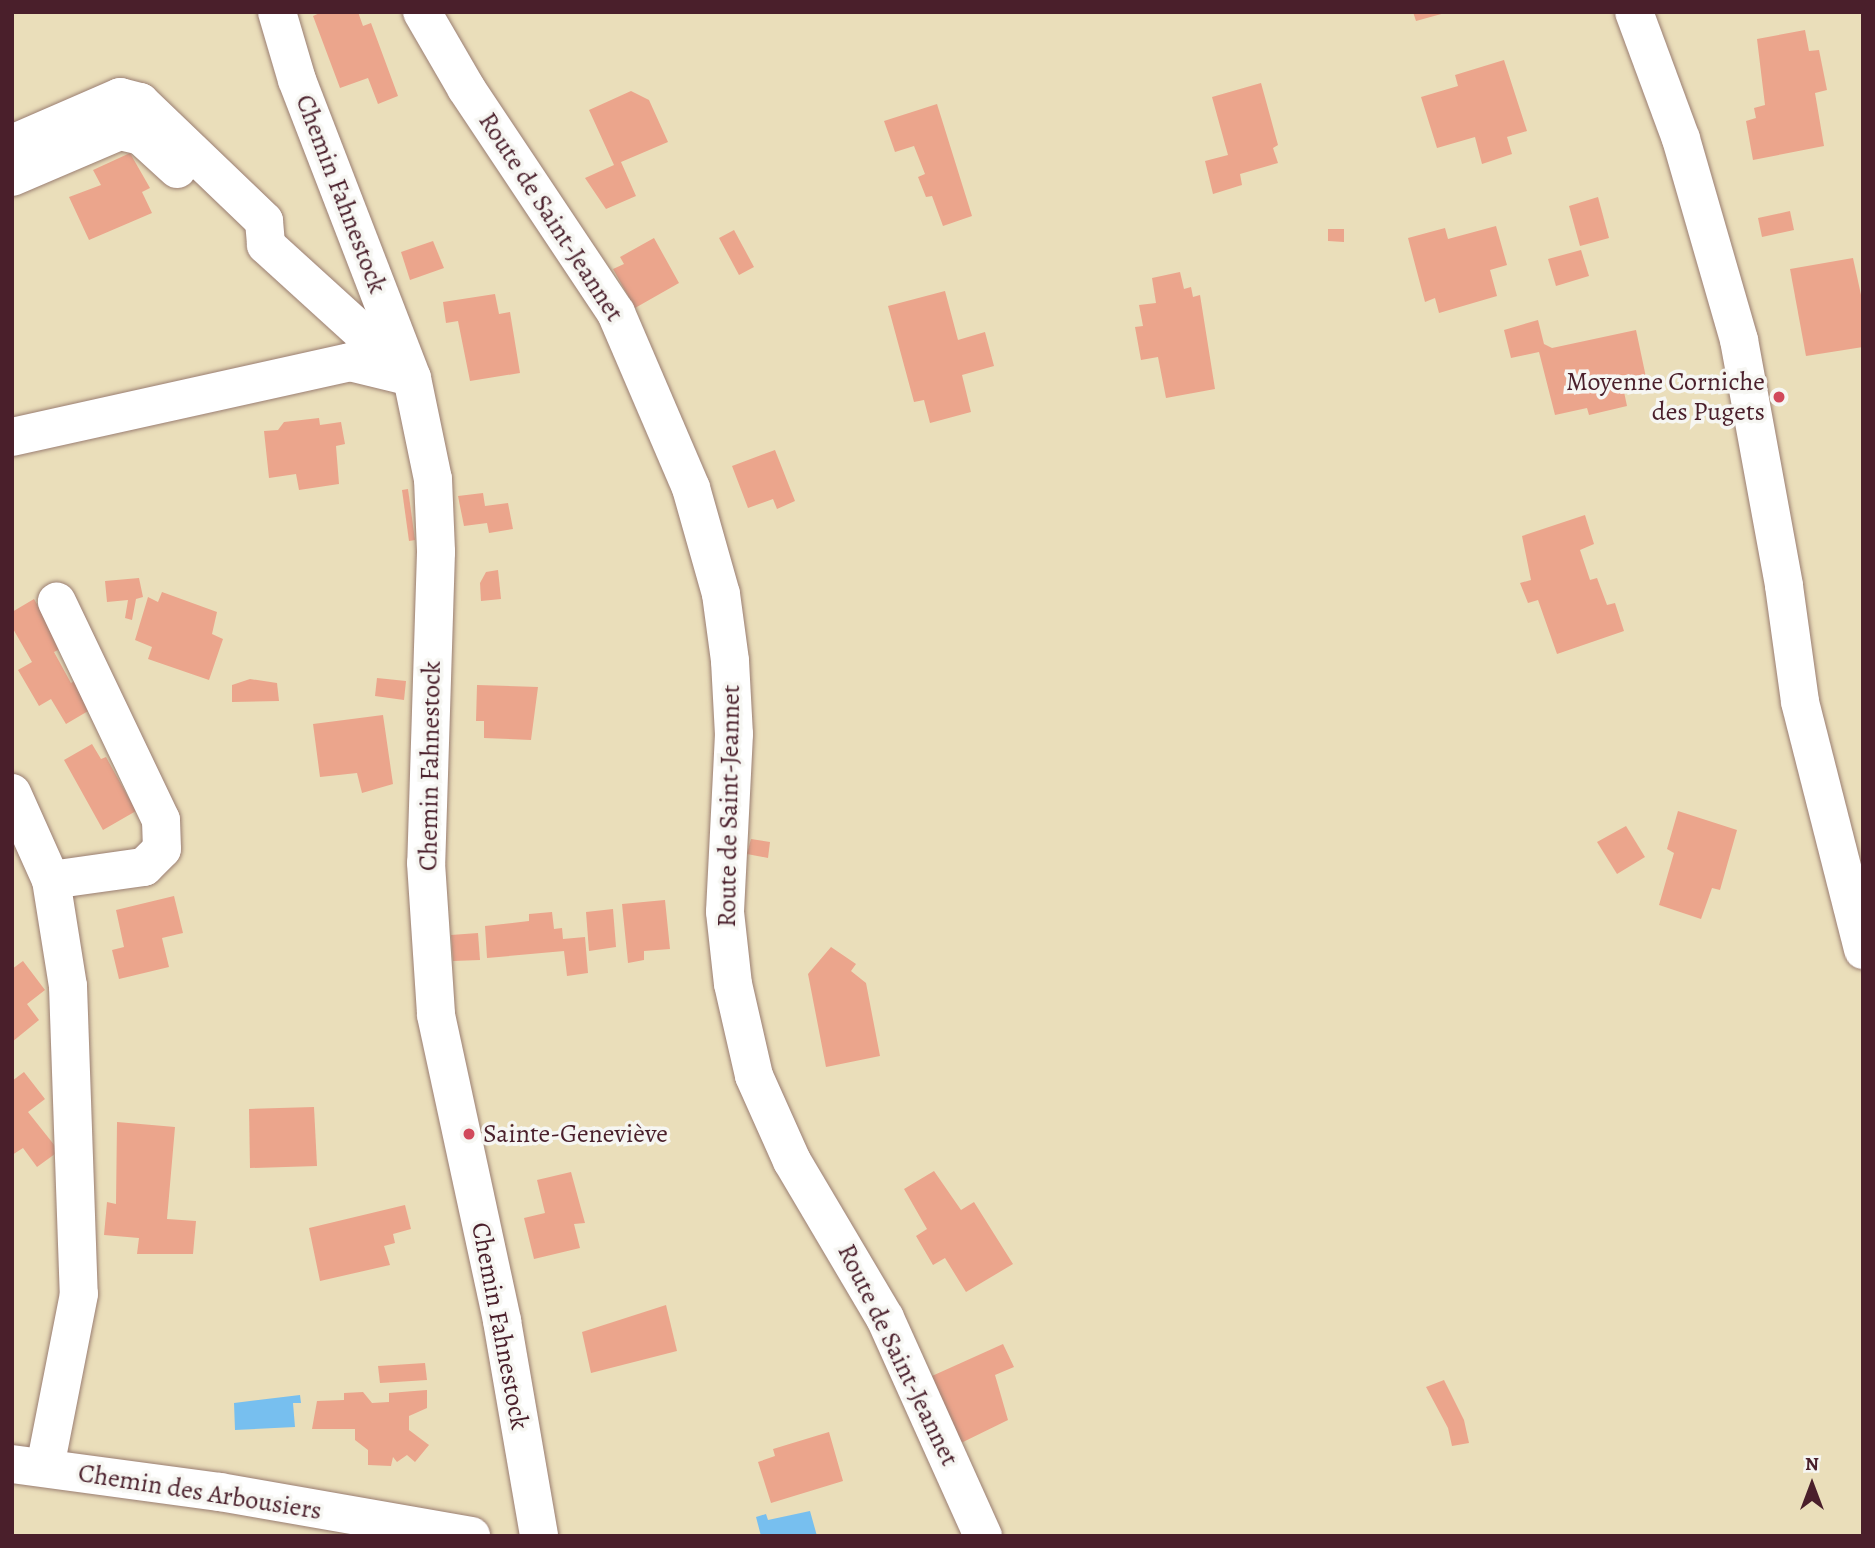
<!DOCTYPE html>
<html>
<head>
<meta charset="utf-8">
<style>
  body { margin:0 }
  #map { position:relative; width:1875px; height:1548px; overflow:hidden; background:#eadeba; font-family:Alegreya,serif }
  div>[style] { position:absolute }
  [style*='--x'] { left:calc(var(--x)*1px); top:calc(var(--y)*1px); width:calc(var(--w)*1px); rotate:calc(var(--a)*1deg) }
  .water>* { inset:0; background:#77bfef }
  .building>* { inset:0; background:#eba58c }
  .roads { filter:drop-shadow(0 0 2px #9a7e72) drop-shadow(0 0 2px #9a7e72) }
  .minor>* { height:38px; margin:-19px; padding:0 19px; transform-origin:19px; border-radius:19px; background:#fff }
  .major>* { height:38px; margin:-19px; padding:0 19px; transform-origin:19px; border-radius:19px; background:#fff }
  .dots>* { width:19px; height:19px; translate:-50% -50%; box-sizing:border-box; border:4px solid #f6f6f2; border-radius:50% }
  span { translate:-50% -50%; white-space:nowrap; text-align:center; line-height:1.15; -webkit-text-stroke:7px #f6f6f2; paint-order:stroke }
  .street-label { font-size:26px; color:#4a1f2b }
  .poi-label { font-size:26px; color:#4a1f2b }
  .right { translate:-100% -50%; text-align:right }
  .left { translate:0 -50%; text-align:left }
  .frame { position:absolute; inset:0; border:14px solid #4a1f2b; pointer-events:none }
  .north { position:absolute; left:1777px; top:1450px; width:70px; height:70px; -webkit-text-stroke:5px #f6f6f2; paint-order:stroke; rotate:0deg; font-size:19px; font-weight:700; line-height:28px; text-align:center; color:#4a1f2b }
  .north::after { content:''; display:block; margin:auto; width:24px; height:32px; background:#4a1f2b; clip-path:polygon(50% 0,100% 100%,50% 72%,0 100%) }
</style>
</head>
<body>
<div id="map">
  <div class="water">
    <div style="clip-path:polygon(300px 1395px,301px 1403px,293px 1403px,295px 1427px,235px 1430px,234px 1403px)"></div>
    <div style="clip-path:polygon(810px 1511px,817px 1536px,761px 1536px,756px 1517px,766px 1514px,768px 1520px)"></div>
  </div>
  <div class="building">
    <div style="clip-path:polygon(322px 12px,358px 12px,363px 26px,371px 23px,398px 96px,378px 104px,368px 78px,340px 88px,313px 16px)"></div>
    <div style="clip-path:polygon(1413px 12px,1445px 12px,1445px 13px,1416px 21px)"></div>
    <div style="clip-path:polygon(1805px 30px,1809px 51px,1819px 50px,1827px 90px,1815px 93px,1824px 146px,1753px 160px,1746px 121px,1756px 118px,1754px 108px,1765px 105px,1757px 39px)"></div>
    <div style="clip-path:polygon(1504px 60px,1527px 131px,1507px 137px,1512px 154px,1482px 164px,1475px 137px,1437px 148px,1421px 97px,1458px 86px,1455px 75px)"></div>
    <div style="clip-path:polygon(1261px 83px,1278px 145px,1273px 148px,1278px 163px,1240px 174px,1242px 185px,1213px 194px,1205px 161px,1228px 155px,1212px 97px)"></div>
    <div style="clip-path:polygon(631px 91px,649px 100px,668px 142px,621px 162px,636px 196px,606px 209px,585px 178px,614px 165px,589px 110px)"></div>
    <div style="clip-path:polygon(937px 104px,972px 216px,943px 226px,932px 196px,926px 197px,918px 177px,925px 174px,914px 146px,895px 152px,884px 121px)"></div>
    <div style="clip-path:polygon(130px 153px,150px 188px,142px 192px,152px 213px,89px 240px,69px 197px,101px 185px,93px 170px)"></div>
    <div style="clip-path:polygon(1598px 197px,1609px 238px,1580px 246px,1569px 206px)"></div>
    <div style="clip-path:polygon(1790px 211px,1794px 230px,1762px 237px,1758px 218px)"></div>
    <div style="clip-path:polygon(1496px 226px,1507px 265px,1490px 270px,1497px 296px,1439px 313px,1435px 298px,1425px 302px,1408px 238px,1445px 228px,1448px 239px)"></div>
    <div style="clip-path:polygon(1328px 229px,1344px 229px,1344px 242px,1328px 241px)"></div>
    <div style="clip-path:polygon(734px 230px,754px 267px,739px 275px,719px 238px)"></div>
    <div style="clip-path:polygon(654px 238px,679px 283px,635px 308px,613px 269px,624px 264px,620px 257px)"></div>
    <div style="clip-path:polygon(433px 241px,444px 268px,410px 280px,401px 252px)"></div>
    <div style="clip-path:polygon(1581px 250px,1589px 276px,1556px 286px,1548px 259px)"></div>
    <div style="clip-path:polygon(1853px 258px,1863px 304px,1863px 347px,1806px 356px,1790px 269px)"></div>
    <div style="clip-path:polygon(1180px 272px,1184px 289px,1191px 287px,1193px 297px,1200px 295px,1215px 389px,1166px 398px,1158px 357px,1141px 360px,1135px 327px,1143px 326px,1139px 305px,1156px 303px,1152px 278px)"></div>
    <div style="clip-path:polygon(945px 291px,958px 340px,985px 332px,994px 366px,962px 375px,971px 412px,930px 423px,924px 400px,914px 402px,888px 306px)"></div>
    <div style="clip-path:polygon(495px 294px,499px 314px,510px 312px,520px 373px,470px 381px,458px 321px,446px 323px,443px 302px)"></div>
    <div style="clip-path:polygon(1538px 320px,1544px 344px,1552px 348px,1636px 330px,1647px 382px,1623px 387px,1627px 406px,1589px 415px,1587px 408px,1555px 415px,1539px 352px,1511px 358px,1504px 330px)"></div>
    <div style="clip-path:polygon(319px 418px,320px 425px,341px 422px,345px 444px,336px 446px,339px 484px,299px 490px,296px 474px,269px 478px,264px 431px,278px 430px,284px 422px)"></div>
    <div style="clip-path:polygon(775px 450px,795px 501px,777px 509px,773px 499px,748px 508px,732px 466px)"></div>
    <div style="clip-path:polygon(408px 489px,415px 540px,409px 541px,402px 490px)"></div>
    <div style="clip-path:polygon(483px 493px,485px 506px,508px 503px,513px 529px,489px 533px,487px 523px,464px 526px,458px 496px)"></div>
    <div style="clip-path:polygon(1585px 515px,1594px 544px,1580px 550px,1590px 580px,1597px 578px,1607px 605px,1615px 603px,1624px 631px,1557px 654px,1538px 600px,1528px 603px,1520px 583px,1531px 580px,1522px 536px)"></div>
    <div style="clip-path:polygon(498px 570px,501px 599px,481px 601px,480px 583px,486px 572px)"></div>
    <div style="clip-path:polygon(139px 578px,143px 597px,136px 599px,132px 620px,125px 618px,128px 600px,107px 602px,105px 581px)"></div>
    <div style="clip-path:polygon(162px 592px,217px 612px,212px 634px,223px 639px,209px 680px,148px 659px,152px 647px,135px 640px,148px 597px,158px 602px)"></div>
    <div style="clip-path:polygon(34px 599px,62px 648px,54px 652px,71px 683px,78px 679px,95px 707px,66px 724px,51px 699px,39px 706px,18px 670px,32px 662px,12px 627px,12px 612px)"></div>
    <div style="clip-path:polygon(377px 678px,406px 681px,404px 700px,375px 696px)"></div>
    <div style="clip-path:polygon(250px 679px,277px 683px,279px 701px,232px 702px,232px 685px)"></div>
    <div style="clip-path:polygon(477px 685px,538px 687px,531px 740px,484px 738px,484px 721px,476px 721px)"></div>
    <div style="clip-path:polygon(383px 715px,393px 784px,362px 793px,357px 773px,320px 777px,313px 724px)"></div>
    <div style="clip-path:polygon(92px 744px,101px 759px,106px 757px,136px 811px,103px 830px,64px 760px)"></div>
    <div style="clip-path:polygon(1678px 811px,1737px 830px,1720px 890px,1712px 888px,1701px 919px,1659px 905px,1674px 853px,1667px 849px)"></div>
    <div style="clip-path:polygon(1626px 826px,1645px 857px,1617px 874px,1597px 842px)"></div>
    <div style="clip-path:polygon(751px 839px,770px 842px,768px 858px,747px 854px)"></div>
    <div style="clip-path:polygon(174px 896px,183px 933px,162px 938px,169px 967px,119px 979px,112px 950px,124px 947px,116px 910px)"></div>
    <div style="clip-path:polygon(665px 900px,670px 949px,644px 951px,644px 960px,628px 963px,622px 904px)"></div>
    <div style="clip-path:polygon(613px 909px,616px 947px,589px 951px,586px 912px)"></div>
    <div style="clip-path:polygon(552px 912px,554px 929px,562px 928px,563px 939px,585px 937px,588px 973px,567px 976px,564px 951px,487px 958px,485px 926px,529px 921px,529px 914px)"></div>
    <div style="clip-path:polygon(478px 933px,480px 960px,453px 961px,451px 935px)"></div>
    <div style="clip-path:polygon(831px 947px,856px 964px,851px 971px,866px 983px,880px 1056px,826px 1067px,808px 974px)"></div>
    <div style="clip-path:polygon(23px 961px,45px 990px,27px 1004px,39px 1020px,12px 1042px,12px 969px)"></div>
    <div style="clip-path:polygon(24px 1072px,45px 1099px,28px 1112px,59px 1151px,37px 1167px,23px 1148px,12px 1155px,12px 1081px)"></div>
    <div style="clip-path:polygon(314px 1107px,317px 1166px,250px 1168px,249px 1109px)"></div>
    <div style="clip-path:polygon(117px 1122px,175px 1127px,167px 1219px,196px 1221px,193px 1254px,137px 1254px,139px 1238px,104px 1235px,107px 1202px,116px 1204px)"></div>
    <div style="clip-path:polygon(934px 1171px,961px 1210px,974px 1202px,1013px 1264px,966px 1292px,945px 1258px,933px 1265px,916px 1236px,927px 1229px,904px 1189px)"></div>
    <div style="clip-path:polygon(571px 1172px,585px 1223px,574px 1224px,580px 1248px,534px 1259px,524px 1218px,545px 1213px,537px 1180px)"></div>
    <div style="clip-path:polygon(405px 1205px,411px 1229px,393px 1234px,395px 1243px,384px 1246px,390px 1265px,320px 1281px,309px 1228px)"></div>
    <div style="clip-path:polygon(666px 1305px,677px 1351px,591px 1373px,582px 1332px)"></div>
    <div style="clip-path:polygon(1003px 1344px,1014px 1367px,995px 1375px,1008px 1420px,961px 1443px,932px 1376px)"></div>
    <div style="clip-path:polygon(425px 1363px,427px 1380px,380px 1383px,378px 1366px)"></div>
    <div style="clip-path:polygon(1444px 1380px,1464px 1420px,1469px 1443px,1452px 1446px,1448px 1428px,1426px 1387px)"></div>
    <div style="clip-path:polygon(427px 1390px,427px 1408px,409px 1416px,409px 1430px,429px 1445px,415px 1462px,407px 1455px,397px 1462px,393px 1457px,391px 1466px,368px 1465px,368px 1450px,355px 1440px,355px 1429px,312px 1429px,317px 1401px,344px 1400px,344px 1393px,363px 1392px,372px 1403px,389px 1402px,389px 1393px)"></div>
    <div style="clip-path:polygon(829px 1432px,843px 1481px,771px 1503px,758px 1462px,775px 1456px,773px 1449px)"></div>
  </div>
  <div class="roads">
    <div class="minor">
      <div style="--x:277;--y:12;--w:71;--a:73.6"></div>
      <div style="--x:297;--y:80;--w:319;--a:68.9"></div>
      <div style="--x:412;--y:378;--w:103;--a:78.3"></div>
      <div style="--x:433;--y:479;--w:73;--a:87.6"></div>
      <div style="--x:436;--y:552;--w:311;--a:91.8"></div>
      <div style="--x:426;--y:863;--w:152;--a:86.2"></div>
      <div style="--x:436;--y:1015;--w:313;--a:77.8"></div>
      <div style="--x:502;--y:1321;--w:218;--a:80.2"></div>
      <div style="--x:1634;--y:12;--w:135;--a:69.7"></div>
      <div style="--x:1681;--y:139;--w:209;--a:73.9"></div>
      <div style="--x:1739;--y:340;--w:250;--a:79.6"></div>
      <div style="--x:1784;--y:586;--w:117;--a:82.1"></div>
      <div style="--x:1800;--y:702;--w:256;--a:75.7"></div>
      <div style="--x:12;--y:144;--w:118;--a:-23.5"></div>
      <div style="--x:120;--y:97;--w:21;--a:14"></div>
      <div style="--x:140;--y:102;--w:172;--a:43.8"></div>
      <div style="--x:264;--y:221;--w:24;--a:85"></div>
      <div style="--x:266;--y:245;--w:192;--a:42.3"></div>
      <div style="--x:12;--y:177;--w:117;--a:-23.1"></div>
      <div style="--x:120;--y:131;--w:22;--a:13"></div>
      <div style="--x:141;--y:136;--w:49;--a:42.5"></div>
      <div style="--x:12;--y:437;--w:346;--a:-12.5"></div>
      <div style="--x:350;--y:362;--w:55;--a:13.8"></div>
      <div style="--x:12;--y:793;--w:95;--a:65.9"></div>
      <div style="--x:51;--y:880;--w:107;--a:80.9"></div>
      <div style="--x:68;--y:986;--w:308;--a:88"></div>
      <div style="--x:79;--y:1294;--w:177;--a:101.1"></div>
      <div style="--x:51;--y:880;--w:94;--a:-8"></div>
      <div style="--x:144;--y:867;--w:25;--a:-45"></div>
      <div style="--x:162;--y:849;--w:29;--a:-92"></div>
      <div style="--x:161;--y:820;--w:242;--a:-115.5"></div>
      <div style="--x:12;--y:1464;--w:210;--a:7.7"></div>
      <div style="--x:220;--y:1492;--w:255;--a:9.9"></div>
    </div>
    <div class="major">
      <div style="--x:422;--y:12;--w:88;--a:59.9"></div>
      <div style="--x:466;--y:88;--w:270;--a:56.3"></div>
      <div style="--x:616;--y:313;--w:190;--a:66.8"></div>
      <div style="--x:691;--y:488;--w:110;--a:74.2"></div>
      <div style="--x:721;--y:594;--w:68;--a:82.3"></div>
      <div style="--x:730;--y:661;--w:73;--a:86.9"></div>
      <div style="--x:734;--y:734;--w:178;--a:92.9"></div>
      <div style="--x:725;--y:912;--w:72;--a:83.7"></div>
      <div style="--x:733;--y:984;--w:94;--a:77.1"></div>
      <div style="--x:754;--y:1076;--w:93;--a:65.9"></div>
      <div style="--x:792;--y:1161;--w:182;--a:59.4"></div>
      <div style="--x:885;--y:1318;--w:239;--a:65.8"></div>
    </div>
  </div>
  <div class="dots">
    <div style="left:1779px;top:397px;background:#d1495b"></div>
    <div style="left:469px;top:1134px;background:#d1495b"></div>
  </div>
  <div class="street-label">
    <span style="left:341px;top:194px;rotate:69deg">Chemin Fahnestock</span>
    <span style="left:551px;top:217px;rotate:57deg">Route de Saint-Jeannet</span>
    <span style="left:430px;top:766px;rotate:-89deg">Chemin Fahnestock</span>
    <span style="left:729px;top:806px;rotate:-89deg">Route de Saint-Jeannet</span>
    <span style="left:500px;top:1326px;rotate:79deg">Chemin Fahnestock</span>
    <span style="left:898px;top:1355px;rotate:64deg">Route de Saint-Jeannet</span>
    <span style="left:200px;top:1492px;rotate:9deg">Chemin des Arbousiers</span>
  </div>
  <div class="poi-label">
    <span class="right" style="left:1765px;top:397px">Moyenne Corniche<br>des Pugets</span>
    <span class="left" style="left:483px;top:1134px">Sainte-Geneviève</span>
  </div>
  <div class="frame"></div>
  <div class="north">N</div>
</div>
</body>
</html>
